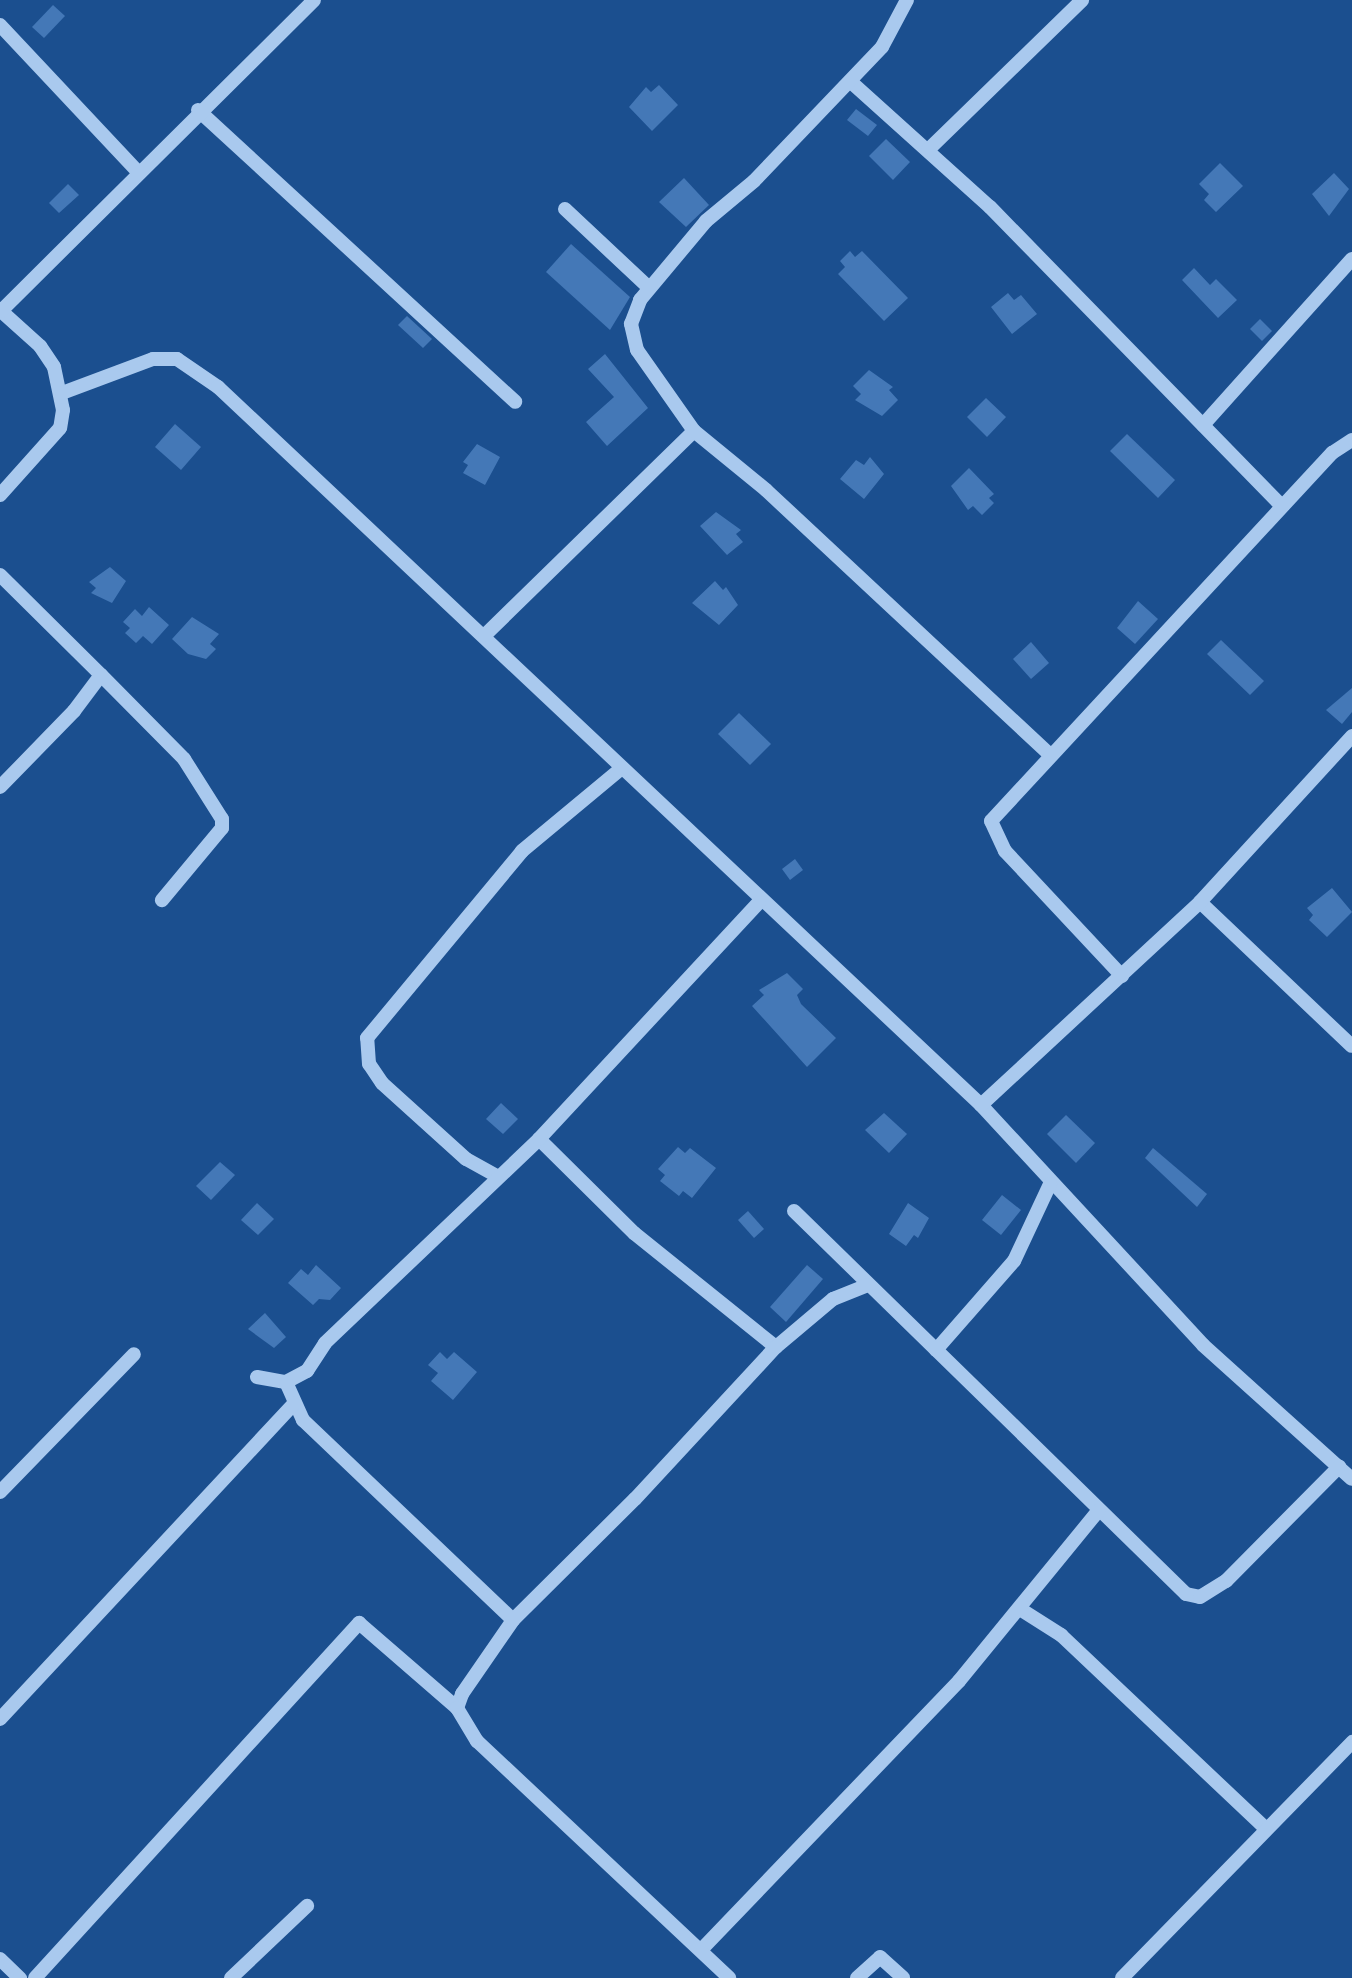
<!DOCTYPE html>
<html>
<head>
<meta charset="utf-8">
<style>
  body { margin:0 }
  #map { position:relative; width:1352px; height:1978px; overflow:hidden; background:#1b4f8f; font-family:Ubuntu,sans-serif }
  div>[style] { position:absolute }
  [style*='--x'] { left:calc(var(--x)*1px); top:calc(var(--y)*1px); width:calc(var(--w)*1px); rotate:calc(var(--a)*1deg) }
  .building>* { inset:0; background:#4478b7 }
  .minor>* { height:14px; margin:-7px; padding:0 7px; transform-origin:7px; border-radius:7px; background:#a9c9ee }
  span { translate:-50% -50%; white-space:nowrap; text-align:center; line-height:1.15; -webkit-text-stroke:6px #1b4f8f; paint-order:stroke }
</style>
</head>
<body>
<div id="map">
  <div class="building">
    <div style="clip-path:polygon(53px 5px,65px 16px,44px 38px,32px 27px)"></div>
    <div style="clip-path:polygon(659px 85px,678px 105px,652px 131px,629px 107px,646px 87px,651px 92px)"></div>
    <div style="clip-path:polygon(856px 109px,877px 125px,868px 136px,847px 120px)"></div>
    <div style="clip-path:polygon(886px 139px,910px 162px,893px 180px,869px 156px)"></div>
    <div style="clip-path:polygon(1220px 163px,1243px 186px,1216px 212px,1204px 200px,1209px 194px,1199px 184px)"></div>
    <div style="clip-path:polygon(1334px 173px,1349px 189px,1329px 216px,1312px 194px)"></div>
    <div style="clip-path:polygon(684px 178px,709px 205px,686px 227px,659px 202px)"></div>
    <div style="clip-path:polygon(68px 184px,79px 195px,59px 213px,49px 203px)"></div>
    <div style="clip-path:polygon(571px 244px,630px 297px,610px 330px,546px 272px)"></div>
    <div style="clip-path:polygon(850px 251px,855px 257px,862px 251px,908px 298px,884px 321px,838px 274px,845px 267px,840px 261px)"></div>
    <div style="clip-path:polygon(1194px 268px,1210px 285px,1216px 279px,1237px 300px,1218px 318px,1182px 280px)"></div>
    <div style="clip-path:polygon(1008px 293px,1014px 300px,1021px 295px,1037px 314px,1012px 334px,991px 307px)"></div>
    <div style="clip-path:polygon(407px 316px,432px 339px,423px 348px,398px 325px)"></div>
    <div style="clip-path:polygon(1260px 319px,1272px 331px,1262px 341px,1250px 329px)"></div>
    <div style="clip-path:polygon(605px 354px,648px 408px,607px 446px,586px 422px,614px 397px,588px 369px)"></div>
    <div style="clip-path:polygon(869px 370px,893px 387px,889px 390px,898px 400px,882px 416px,855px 400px,861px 394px,853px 386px)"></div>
    <div style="clip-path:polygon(986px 398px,1006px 417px,987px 437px,967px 417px)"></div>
    <div style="clip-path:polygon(175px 424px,201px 447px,181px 470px,155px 447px)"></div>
    <div style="clip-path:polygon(1127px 434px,1175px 480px,1158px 498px,1110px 451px)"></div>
    <div style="clip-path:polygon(477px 444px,500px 457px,485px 485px,463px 473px,468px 465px,463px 462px)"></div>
    <div style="clip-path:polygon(870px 457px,884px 474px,864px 499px,840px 479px,856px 460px,864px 465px)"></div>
    <div style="clip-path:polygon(969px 468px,994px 494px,989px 498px,994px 503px,982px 515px,973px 506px,968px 510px,951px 486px)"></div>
    <div style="clip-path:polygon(716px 512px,741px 530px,736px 534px,743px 542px,727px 555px,700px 526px)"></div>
    <div style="clip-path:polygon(110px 567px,126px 581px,112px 603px,91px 593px,96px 588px,89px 582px)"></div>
    <div style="clip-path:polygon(715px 581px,723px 590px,726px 587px,738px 605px,719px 625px,692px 603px)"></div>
    <div style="clip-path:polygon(1138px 601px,1158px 619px,1135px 644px,1117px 628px)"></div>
    <div style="clip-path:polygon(149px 607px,169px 625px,152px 644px,143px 636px,136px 643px,125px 633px,130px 628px,123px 622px,135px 609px,142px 616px)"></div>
    <div style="clip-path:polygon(192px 617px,219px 634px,210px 644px,216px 649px,206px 659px,188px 654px,172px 639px)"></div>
    <div style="clip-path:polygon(1221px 640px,1264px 681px,1250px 695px,1207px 654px)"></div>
    <div style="clip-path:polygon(1031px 642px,1049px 663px,1031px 679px,1013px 659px)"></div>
    <div style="clip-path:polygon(1352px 688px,1352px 712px,1342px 724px,1326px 710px)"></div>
    <div style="clip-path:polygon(739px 713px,771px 744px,750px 765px,718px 734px)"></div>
    <div style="clip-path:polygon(795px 859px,803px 870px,790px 880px,782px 869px)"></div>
    <div style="clip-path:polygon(1332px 888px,1352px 912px,1327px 937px,1309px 920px,1313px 915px,1307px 908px)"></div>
    <div style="clip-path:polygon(787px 973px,803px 989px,797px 995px,801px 1004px,836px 1038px,807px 1067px,752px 1006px,764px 995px,759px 990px)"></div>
    <div style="clip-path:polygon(501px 1103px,518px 1119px,503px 1134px,486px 1119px)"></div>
    <div style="clip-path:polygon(884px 1113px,907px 1134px,889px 1153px,865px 1130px)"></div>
    <div style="clip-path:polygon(1066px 1115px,1095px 1143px,1076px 1163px,1047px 1134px)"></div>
    <div style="clip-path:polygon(678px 1147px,685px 1153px,690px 1148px,716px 1168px,692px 1198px,683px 1191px,679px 1196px,660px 1181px,665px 1175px,658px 1169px)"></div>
    <div style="clip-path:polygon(1153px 1148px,1207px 1194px,1197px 1207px,1145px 1158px)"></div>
    <div style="clip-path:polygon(220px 1162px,235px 1175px,211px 1200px,196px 1186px)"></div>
    <div style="clip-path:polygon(1002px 1195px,1021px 1210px,1001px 1235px,982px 1220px)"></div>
    <div style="clip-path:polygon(257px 1203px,274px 1219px,258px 1235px,241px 1220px)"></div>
    <div style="clip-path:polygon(908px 1203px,929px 1218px,918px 1238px,914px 1235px,906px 1246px,889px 1234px)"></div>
    <div style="clip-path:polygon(748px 1211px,764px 1229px,754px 1238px,738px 1220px)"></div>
    <div style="clip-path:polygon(316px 1265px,341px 1288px,330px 1300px,319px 1299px,313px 1305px,288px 1283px,301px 1269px,308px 1275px)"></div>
    <div style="clip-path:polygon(807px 1265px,823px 1279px,786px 1322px,770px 1307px)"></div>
    <div style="clip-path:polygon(265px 1313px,286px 1337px,274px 1348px,248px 1329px)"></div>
    <div style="clip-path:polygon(440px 1352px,447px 1359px,454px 1352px,477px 1372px,453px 1400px,431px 1381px,438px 1373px,428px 1365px)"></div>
  </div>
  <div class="minor">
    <div style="--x:0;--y:25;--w:200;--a:46.8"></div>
    <div style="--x:851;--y:82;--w:187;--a:42"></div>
    <div style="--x:990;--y:207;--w:418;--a:45.7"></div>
    <div style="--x:198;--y:110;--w:431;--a:42.6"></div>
    <div style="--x:928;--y:150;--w:215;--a:-44.2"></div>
    <div style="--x:565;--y:209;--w:115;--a:43.2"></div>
    <div style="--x:0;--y:310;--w:54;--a:42"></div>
    <div style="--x:40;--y:346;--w:25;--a:56"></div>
    <div style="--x:54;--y:367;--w:44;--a:78.2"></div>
    <div style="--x:63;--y:410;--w:18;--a:99"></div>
    <div style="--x:60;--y:428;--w:90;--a:131.8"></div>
    <div style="--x:1;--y:311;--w:441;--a:-44.8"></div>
    <div style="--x:62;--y:393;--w:97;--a:-20.5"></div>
    <div style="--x:153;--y:359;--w:24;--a:0"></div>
    <div style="--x:177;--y:359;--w:50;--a:34.3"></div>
    <div style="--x:218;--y:387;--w:1048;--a:43.26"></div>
    <div style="--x:981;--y:1105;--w:327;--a:47.2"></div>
    <div style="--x:1203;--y:1345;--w:200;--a:42"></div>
    <div style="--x:1203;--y:425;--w:223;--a:-48.1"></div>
    <div style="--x:694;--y:431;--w:99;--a:-125.1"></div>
    <div style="--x:637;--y:350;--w:27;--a:-103"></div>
    <div style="--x:631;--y:324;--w:26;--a:-69"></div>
    <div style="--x:640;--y:300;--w:103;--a:-50.1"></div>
    <div style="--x:706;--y:221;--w:62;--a:-39.8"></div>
    <div style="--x:754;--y:181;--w:185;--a:-46.3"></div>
    <div style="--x:882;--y:47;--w:53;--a:-62"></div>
    <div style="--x:0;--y:575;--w:142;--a:44.7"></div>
    <div style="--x:101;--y:675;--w:45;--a:126.9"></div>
    <div style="--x:74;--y:711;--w:106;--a:134.2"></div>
    <div style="--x:485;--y:635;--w:292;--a:-44.3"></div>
    <div style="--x:694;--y:431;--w:93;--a:39.3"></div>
    <div style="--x:766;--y:490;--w:387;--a:43"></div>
    <div style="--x:101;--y:675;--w:118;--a:45.3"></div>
    <div style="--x:184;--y:759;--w:71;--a:57.7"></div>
    <div style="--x:222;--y:819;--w:9;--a:90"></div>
    <div style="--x:222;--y:828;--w:94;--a:129.8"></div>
    <div style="--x:1200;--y:902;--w:209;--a:43.5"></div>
    <div style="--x:1122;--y:976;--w:171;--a:-133.1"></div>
    <div style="--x:1005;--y:851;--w:33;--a:-115"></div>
    <div style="--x:991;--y:821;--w:502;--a:-47.18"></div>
    <div style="--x:1332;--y:453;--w:24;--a:-33"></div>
    <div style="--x:981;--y:1105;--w:299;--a:-42.8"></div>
    <div style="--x:1200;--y:902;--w:225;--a:-47.5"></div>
    <div style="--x:539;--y:1139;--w:134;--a:44.7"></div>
    <div style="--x:634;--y:1233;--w:182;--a:38.8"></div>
    <div style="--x:495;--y:1175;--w:33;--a:-151"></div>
    <div style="--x:466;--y:1159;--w:113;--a:-137.9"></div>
    <div style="--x:382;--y:1083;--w:23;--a:-124"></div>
    <div style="--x:369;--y:1064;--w:26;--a:-94"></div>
    <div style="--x:367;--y:1038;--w:243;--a:-50.3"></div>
    <div style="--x:522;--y:851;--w:130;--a:-39.7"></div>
    <div style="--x:794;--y:1211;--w:548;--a:44.33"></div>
    <div style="--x:1186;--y:1594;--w:14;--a:12"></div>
    <div style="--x:1200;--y:1597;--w:31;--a:-32"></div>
    <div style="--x:1226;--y:1581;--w:161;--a:-45.3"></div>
    <div style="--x:936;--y:1350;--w:118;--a:-48.8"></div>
    <div style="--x:1014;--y:1261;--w:85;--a:-64.9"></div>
    <div style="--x:257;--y:1377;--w:29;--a:10"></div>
    <div style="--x:286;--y:1382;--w:24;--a:-28"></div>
    <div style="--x:307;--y:1371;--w:33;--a:-57"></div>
    <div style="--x:325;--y:1343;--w:296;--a:-43.6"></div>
    <div style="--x:539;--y:1139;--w:323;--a:-47.1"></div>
    <div style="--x:286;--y:1382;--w:42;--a:65.9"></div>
    <div style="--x:303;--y:1420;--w:290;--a:43.6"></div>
    <div style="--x:0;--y:1492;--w:192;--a:-45.8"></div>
    <div style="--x:1020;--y:1609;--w:49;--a:32.4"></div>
    <div style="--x:1061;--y:1635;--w:279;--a:43.4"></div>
    <div style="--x:457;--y:1708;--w:15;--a:-70"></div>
    <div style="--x:462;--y:1694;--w:90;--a:-55.4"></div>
    <div style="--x:513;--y:1620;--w:172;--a:-44.8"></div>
    <div style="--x:635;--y:1499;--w:207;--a:-47.2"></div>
    <div style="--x:776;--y:1347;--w:75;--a:-40.1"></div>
    <div style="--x:833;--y:1299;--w:37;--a:-22"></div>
    <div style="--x:0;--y:1719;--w:431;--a:-47"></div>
    <div style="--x:701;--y:1950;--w:373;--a:-46.2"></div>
    <div style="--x:959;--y:1681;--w:220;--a:-50.7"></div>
    <div style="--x:0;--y:1959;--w:28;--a:44"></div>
    <div style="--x:35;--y:1978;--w:481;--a:-47.6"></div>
    <div style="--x:359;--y:1623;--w:130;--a:40.9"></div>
    <div style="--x:457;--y:1708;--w:39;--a:59"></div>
    <div style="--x:477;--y:1741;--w:346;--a:43.2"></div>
    <div style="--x:231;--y:1978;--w:105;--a:-43.5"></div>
    <div style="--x:857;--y:1978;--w:31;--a:-42"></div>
    <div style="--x:880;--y:1957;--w:31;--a:42"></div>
    <div style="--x:1122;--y:1978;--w:330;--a:-45.7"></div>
  </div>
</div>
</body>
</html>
